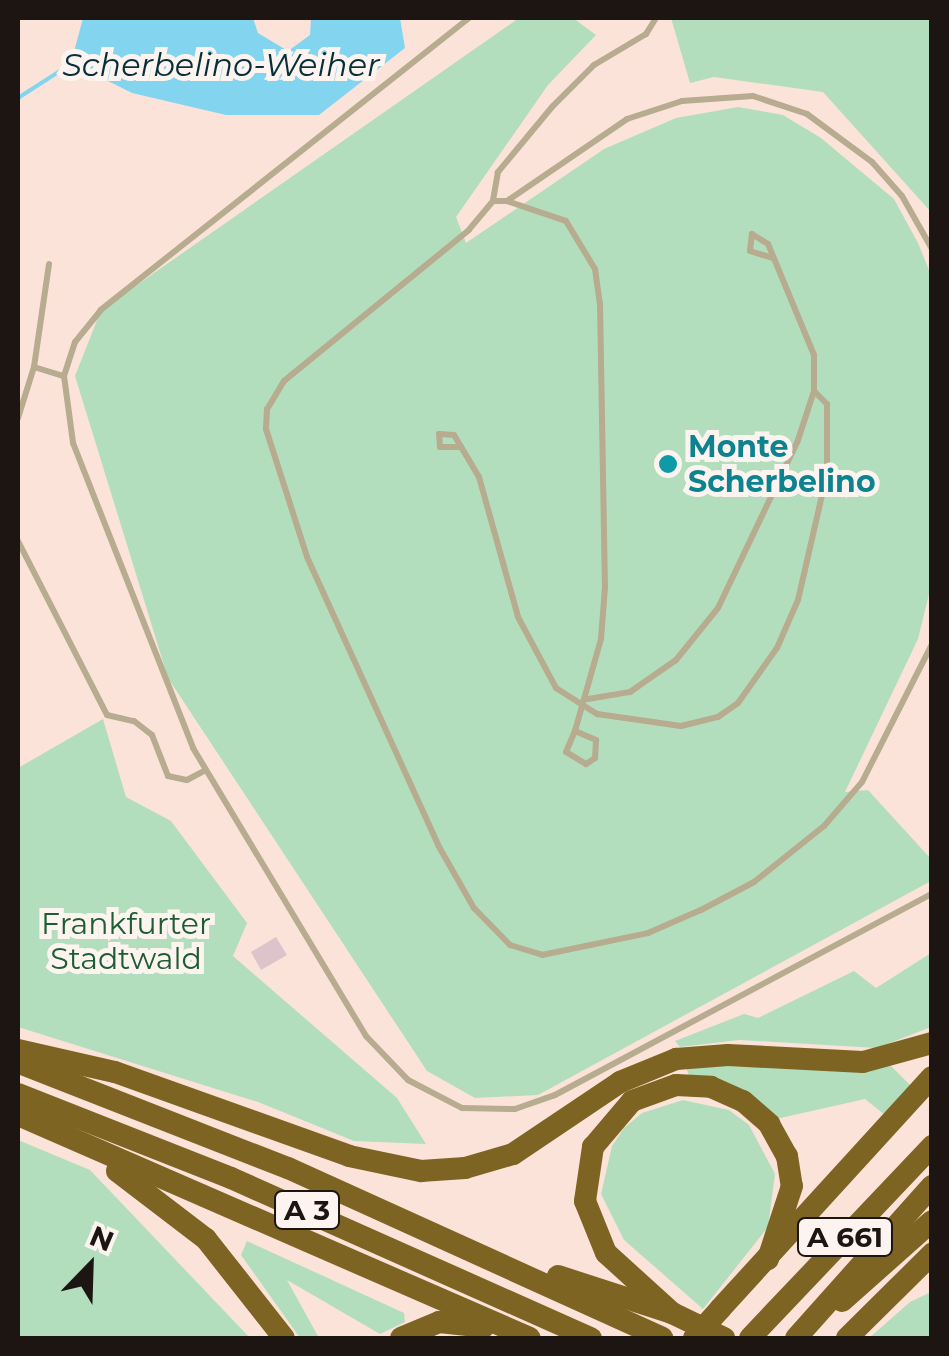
<!DOCTYPE html>
<html>
<head>
<meta charset="utf-8">
<style>
  body { margin:0 }
  #map { position:relative; width:949px; height:1356px; overflow:hidden; background:#fbe3d9; font-family:Montserrat,sans-serif }
  div>[style] { position:absolute }
  [style*='--x'] { left:calc(var(--x)*1px); top:calc(var(--y)*1px); width:calc(var(--w)*1px); rotate:calc(var(--a)*1deg) }
  .green>* { inset:0; background:#b3debd }
  .water>* { inset:0; background:#83d5ef }
  .stream>* { height:4px; margin:-2px; padding:0 2px; transform-origin:2px; border-radius:2px; background:#83d5ef }
  .building>* { inset:0; background:#ddc4cb }
  .lane>* { height:6px; margin:-3px; padding:0 3px; transform-origin:3px; border-radius:3px; background:#b7ab90 }
  .highway>* { height:22px; margin:-11px; padding:0 11px; transform-origin:11px; border-radius:11px; background:#7e6423 }
  .highway-bridge>* { height:22px; margin:-11px; padding:0 11px; transform-origin:11px; border-radius:11px; background:#7e6423 }
  .dots>* { width:28px; height:28px; translate:-50% -50%; box-sizing:border-box; border:5px solid #fdf4f0; border-radius:50% }
  span { translate:-50% -50%; white-space:nowrap; text-align:center; line-height:1.15; -webkit-text-stroke:10px #fdf4f0; paint-order:stroke }
  .shield-label span { padding:2px 8px; background:#fdf4f0; border:2px solid; border-radius:8px; -webkit-text-stroke-width:0 }
  .shield-label { font-size:28px; color:#1d1511; font-weight:700 }
  .culture-label { font-size:30px; color:#0d838f; font-weight:700 }
  .left { translate:0 -50%; text-align:left }
  .park-label { font-size:30px; color:#1d5d34 }
  .water-label { font-size:32px; color:#062f3a; font-style:italic }
  .frame { position:absolute; inset:0; border:20px solid #1d1511; pointer-events:none }
  .north { position:absolute; left:40px; top:1216px; width:100px; height:100px; -webkit-text-stroke:8px #fdf4f0; paint-order:stroke; rotate:23deg; font-size:28px; font-weight:700; line-height:40px; text-align:center; color:#1d1511 }
  .north::after { content:''; display:block; margin:auto; width:35px; height:45px; background:#1d1511; clip-path:polygon(50% 0,100% 100%,50% 72%,0 100%) }
</style>
</head>
<body>
<div id="map">
  <div class="green">
    <div style="clip-path:polygon(519px 18px,573px 18px,596px 35px,548px 85px,456px 217px,466px 243px,604px 149px,676px 118px,738px 107px,783px 115px,821px 138px,894px 199px,918px 243px,931px 275px,931px 586px,918px 639px,845px 792px,868px 790px,931px 859px,931px 881px,538px 1095px,475px 1098px,427px 1071px,168px 678px,75px 376px,101px 310px)"></div>
    <div style="clip-path:polygon(671px 18px,931px 18px,931px 212px,823px 92px,714px 77px,690px 83px)"></div>
    <div style="clip-path:polygon(103px 719px,126px 797px,171px 821px,247px 923px,233px 956px,397px 1098px,426px 1144px,354px 1141px,258px 1102px,18px 1027px,18px 768px)"></div>
    <div style="clip-path:polygon(931px 953px,931px 1027px,877px 1048px,739px 1040px,680px 1047px,675px 1041px,744px 1014px,758px 1018px,854px 971px,876px 988px)"></div>
    <div style="clip-path:polygon(889px 1064px,911px 1086px,885px 1115px,865px 1099px,776px 1119px,689px 1075px,685px 1065px)"></div>
    <div style="clip-path:polygon(683px 1100px,729px 1110px,749px 1125px,775px 1174px,768px 1227px,703px 1309px,624px 1240px,601px 1194px,612px 1146px,624px 1128px,642px 1113px)"></div>
    <div style="clip-path:polygon(18px 1140px,90px 1170px,250px 1338px,18px 1338px)"></div>
    <div style="clip-path:polygon(247px 1241px,404px 1313px,405px 1322px,380px 1334px,287px 1280px,319px 1338px,300px 1338px,241px 1255px)"></div>
    <div style="clip-path:polygon(931px 1292px,931px 1338px,869px 1338px,910px 1302px)"></div>
  </div>
  <div class="water">
    <div style="clip-path:polygon(83px 18px,253px 18px,258px 33px,288px 51px,310px 35px,311px 18px,400px 18px,405px 48px,319px 115px,226px 115px,132px 93px,84px 69px,75px 48px)"></div>
  </div>
  <div class="stream">
    <div style="--x:18;--y:98;--w:70;--a:-32.8"></div>
  </div>
  <div class="building">
    <div style="clip-path:polygon(276px 937px,287px 955px,261px 970px,251px 952px)"></div>
  </div>
  <div class="lane">
    <div style="--x:469;--y:18;--w:470;--a:141.6"></div>
    <div style="--x:101;--y:310;--w:41;--a:129.1"></div>
    <div style="--x:75;--y:342;--w:36;--a:108"></div>
    <div style="--x:64;--y:376;--w:68;--a:82.3"></div>
    <div style="--x:73;--y:443;--w:328;--a:68.5"></div>
    <div style="--x:193;--y:748;--w:336;--a:59"></div>
    <div style="--x:366;--y:1036;--w:61;--a:46.3"></div>
    <div style="--x:408;--y:1080;--w:61;--a:27.4"></div>
    <div style="--x:462;--y:1108;--w:53;--a:1.1"></div>
    <div style="--x:515;--y:1109;--w:42;--a:-19.3"></div>
    <div style="--x:555;--y:1095;--w:427;--a:-28.1"></div>
    <div style="--x:656;--y:18;--w:19;--a:122"></div>
    <div style="--x:646;--y:34;--w:61;--a:149.2"></div>
    <div style="--x:594;--y:65;--w:59;--a:135"></div>
    <div style="--x:552;--y:107;--w:85;--a:129.7"></div>
    <div style="--x:498;--y:172;--w:29;--a:100"></div>
    <div style="--x:493;--y:201;--w:38;--a:130"></div>
    <div style="--x:469;--y:230;--w:239;--a:140.8"></div>
    <div style="--x:284;--y:381;--w:33;--a:121"></div>
    <div style="--x:267;--y:409;--w:20;--a:93"></div>
    <div style="--x:266;--y:429;--w:134;--a:72.2"></div>
    <div style="--x:307;--y:557;--w:316;--a:65.5"></div>
    <div style="--x:438;--y:845;--w:73;--a:60.3"></div>
    <div style="--x:474;--y:908;--w:52;--a:45.8"></div>
    <div style="--x:510;--y:945;--w:34;--a:17"></div>
    <div style="--x:542;--y:955;--w:108;--a:-11.7"></div>
    <div style="--x:648;--y:933;--w:58;--a:-23.5"></div>
    <div style="--x:701;--y:910;--w:60;--a:-27.8"></div>
    <div style="--x:754;--y:882;--w:90;--a:-38.7"></div>
    <div style="--x:824;--y:826;--w:58;--a:-49.2"></div>
    <div style="--x:862;--y:782;--w:155;--a:-63.1"></div>
    <div style="--x:493;--y:201;--w:14;--a:0"></div>
    <div style="--x:507;--y:201;--w:145;--a:-34.3"></div>
    <div style="--x:627;--y:119;--w:58;--a:-18.1"></div>
    <div style="--x:682;--y:101;--w:71;--a:-4"></div>
    <div style="--x:753;--y:96;--w:57;--a:18.4"></div>
    <div style="--x:807;--y:114;--w:81;--a:36.4"></div>
    <div style="--x:872;--y:162;--w:45;--a:48.6"></div>
    <div style="--x:902;--y:196;--w:61;--a:60.5"></div>
    <div style="--x:507;--y:201;--w:62;--a:18.7"></div>
    <div style="--x:566;--y:221;--w:56;--a:58.9"></div>
    <div style="--x:595;--y:269;--w:35;--a:82"></div>
    <div style="--x:600;--y:304;--w:283;--a:89"></div>
    <div style="--x:605;--y:587;--w:52;--a:94.4"></div>
    <div style="--x:601;--y:639;--w:96;--a:105.8"></div>
    <div style="--x:575;--y:731;--w:23;--a:23"></div>
    <div style="--x:596;--y:740;--w:18;--a:93"></div>
    <div style="--x:595;--y:758;--w:11;--a:146"></div>
    <div style="--x:586;--y:764;--w:23;--a:-149"></div>
    <div style="--x:566;--y:752;--w:23;--a:-67"></div>
    <div style="--x:34;--y:367;--w:31;--a:17"></div>
    <div style="--x:18;--y:418;--w:53;--a:-72.6"></div>
    <div style="--x:34;--y:367;--w:104;--a:-81.7"></div>
    <div style="--x:461;--y:447;--w:21;--a:180"></div>
    <div style="--x:440;--y:447;--w:13;--a:-94"></div>
    <div style="--x:439;--y:434;--w:15;--a:4"></div>
    <div style="--x:454;--y:435;--w:49;--a:59.2"></div>
    <div style="--x:479;--y:477;--w:145;--a:74.4"></div>
    <div style="--x:518;--y:617;--w:81;--a:61.8"></div>
    <div style="--x:556;--y:688;--w:49;--a:32.4"></div>
    <div style="--x:597;--y:714;--w:85;--a:8.1"></div>
    <div style="--x:681;--y:726;--w:38;--a:-14"></div>
    <div style="--x:718;--y:717;--w:24;--a:-35"></div>
    <div style="--x:738;--y:703;--w:67;--a:-54.7"></div>
    <div style="--x:777;--y:648;--w:52;--a:-66.4"></div>
    <div style="--x:798;--y:600;--w:130;--a:-77.1"></div>
    <div style="--x:827;--y:473;--w:69;--a:-90"></div>
    <div style="--x:827;--y:404;--w:18;--a:-135"></div>
    <div style="--x:18;--y:541;--w:195;--a:62.9"></div>
    <div style="--x:107;--y:715;--w:28;--a:13"></div>
    <div style="--x:134;--y:721;--w:23;--a:38"></div>
    <div style="--x:152;--y:735;--w:44;--a:68.7"></div>
    <div style="--x:168;--y:776;--w:19;--a:12"></div>
    <div style="--x:187;--y:780;--w:21;--a:-28"></div>
    <div style="--x:588;--y:699;--w:43;--a:-9.5"></div>
    <div style="--x:630;--y:692;--w:56;--a:-34.8"></div>
    <div style="--x:676;--y:660;--w:67;--a:-51.1"></div>
    <div style="--x:718;--y:608;--w:186;--a:-64.5"></div>
    <div style="--x:798;--y:440;--w:52;--a:-71.9"></div>
    <div style="--x:814;--y:391;--w:36;--a:-90"></div>
    <div style="--x:814;--y:355;--w:120;--a:-112.5"></div>
    <div style="--x:768;--y:244;--w:19;--a:-148"></div>
    <div style="--x:752;--y:234;--w:17;--a:97"></div>
    <div style="--x:750;--y:251;--w:24;--a:17"></div>
  </div>
  <div class="highway">
    <div style="--x:18;--y:1050;--w:99;--a:12.8"></div>
    <div style="--x:115;--y:1072;--w:249;--a:19.7"></div>
    <div style="--x:349;--y:1156;--w:74;--a:11.8"></div>
    <div style="--x:421;--y:1171;--w:44;--a:-3.9"></div>
    <div style="--x:465;--y:1168;--w:50;--a:-16.3"></div>
    <div style="--x:513;--y:1154;--w:129;--a:-33.9"></div>
    <div style="--x:620;--y:1082;--w:61;--a:-22.3"></div>
    <div style="--x:676;--y:1059;--w:52;--a:-4.4"></div>
    <div style="--x:728;--y:1055;--w:135;--a:3"></div>
    <div style="--x:863;--y:1062;--w:72;--a:-15.4"></div>
    <div style="--x:22;--y:1064;--w:286;--a:21.4"></div>
    <div style="--x:288;--y:1168;--w:411;--a:24.4"></div>
    <div style="--x:18;--y:1094;--w:229;--a:21.5"></div>
    <div style="--x:231;--y:1178;--w:394;--a:24"></div>
    <div style="--x:18;--y:1115;--w:558;--a:23.54"></div>
    <div style="--x:117;--y:1171;--w:112;--a:37.4"></div>
    <div style="--x:206;--y:1239;--w:126;--a:51.8"></div>
    <div style="--x:558;--y:1276;--w:120;--a:18"></div>
    <div style="--x:672;--y:1313;--w:58;--a:25.7"></div>
    <div style="--x:842;--y:1301;--w:120;--a:-41.6"></div>
    <div style="--x:720;--y:1309;--w:314;--a:-47.6"></div>
    <div style="--x:672;--y:1313;--w:89;--a:-137.7"></div>
    <div style="--x:606;--y:1253;--w:56;--a:-112"></div>
    <div style="--x:585;--y:1201;--w:55;--a:-81.6"></div>
    <div style="--x:593;--y:1147;--w:60;--a:-49.7"></div>
    <div style="--x:632;--y:1101;--w:47;--a:-20"></div>
    <div style="--x:676;--y:1085;--w:35;--a:3"></div>
    <div style="--x:711;--y:1087;--w:35;--a:24"></div>
    <div style="--x:743;--y:1101;--w:35;--a:41"></div>
    <div style="--x:769;--y:1124;--w:37;--a:61"></div>
    <div style="--x:787;--y:1156;--w:30;--a:81"></div>
    <div style="--x:792;--y:1186;--w:77;--a:108.2"></div>
    <div style="--x:401;--y:1338;--w:41;--a:-22.8"></div>
    <div style="--x:439;--y:1322;--w:45;--a:6.3"></div>
    <div style="--x:750;--y:1338;--w:265;--a:-46.5"></div>
    <div style="--x:796;--y:1338;--w:204;--a:-48.2"></div>
    <div style="--x:847;--y:1338;--w:120;--a:-44.7"></div>
  </div>
  <div class="highway-bridge">
    <div style="--x:694;--y:1338;--w:39;--a:-48"></div>
  </div>
  <div class="dots">
    <div style="left:668px;top:464px;background:#0f9aa8"></div>
  </div>
  <div class="shield-label">
    <span style="left:307px;top:1210px">A 3</span>
    <span style="left:845px;top:1237px">A 661</span>
  </div>
  <div class="culture-label">
    <span class="left" style="left:688px;top:464px">Monte<br>Scherbelino</span>
  </div>
  <div class="park-label">
    <span style="left:126px;top:941px">Frankfurter<br>Stadtwald</span>
  </div>
  <div class="water-label">
    <span style="left:221px;top:65px">Scherbelino-Weiher</span>
  </div>
  <div class="frame"></div>
  <div class="north">N</div>
</div>
</body>
</html>
